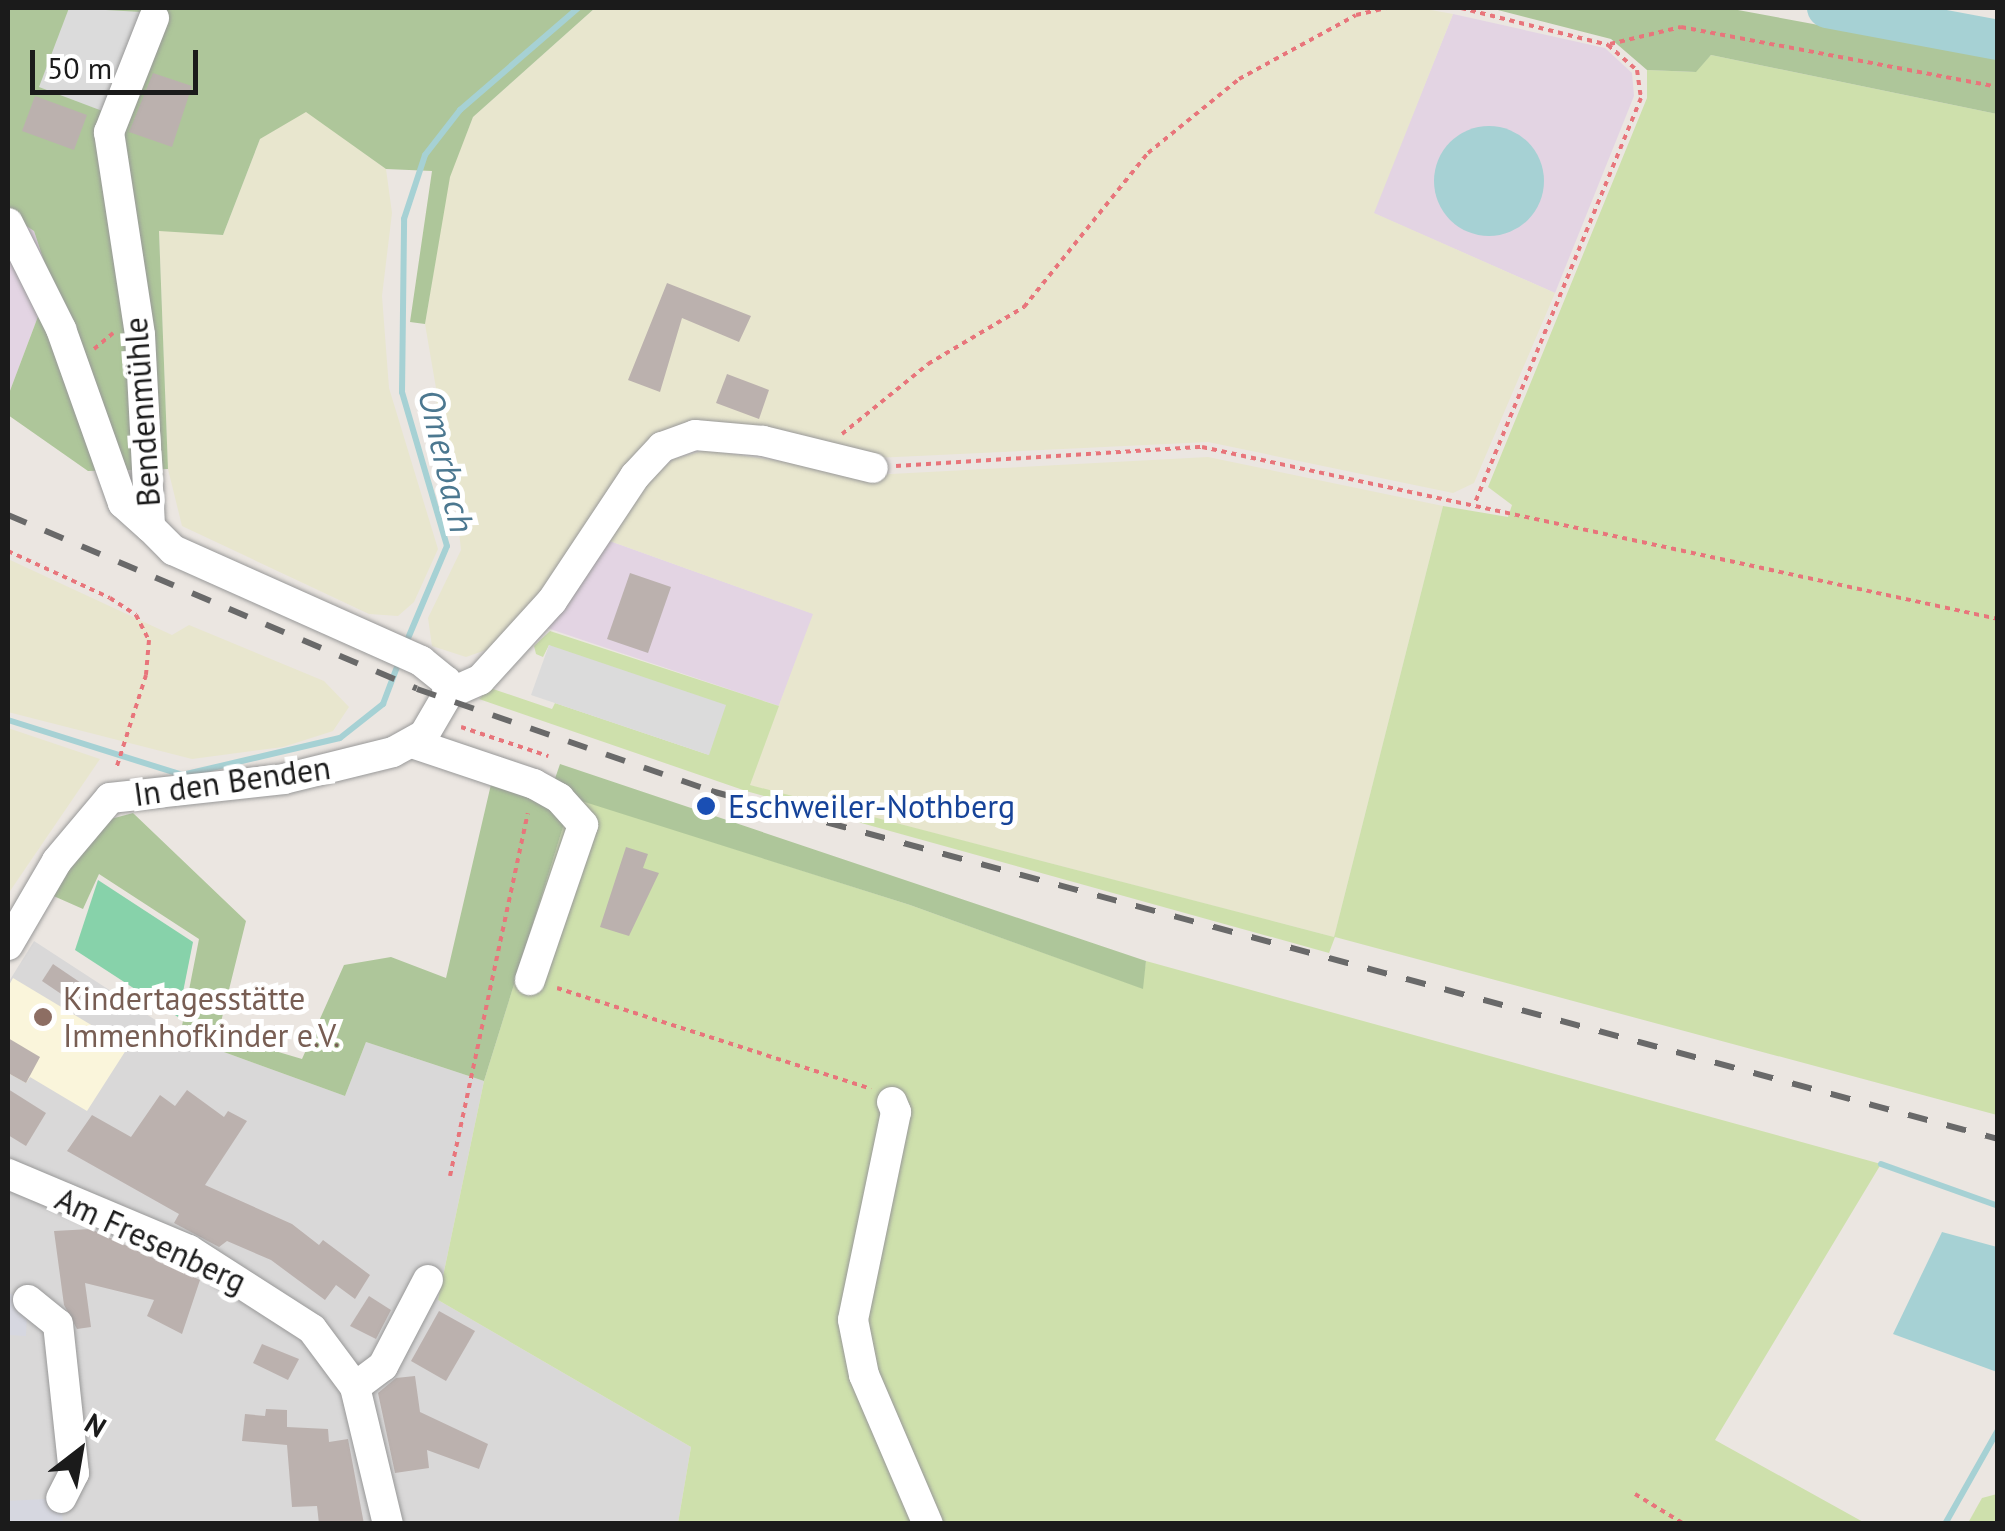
<!DOCTYPE html>
<html>
<head>
<meta charset="utf-8">
<style>
  body { margin:0 }
  #map { position:relative; width:2005px; height:1531px; overflow:hidden; background:#ebe6e1; font-family:"PT Sans",sans-serif }
  div>[style] { position:absolute }
  [style*='--x'] { left:calc(var(--x)*1px); top:calc(var(--y)*1px); width:calc(var(--w)*1px); rotate:calc(var(--a)*1deg) }
  .residential>* { inset:0; background:#d9d8d8 }
  .industrial>* { inset:0; background:#e3d4e3 }
  .education>* { inset:0; background:#faf5db }
  .farmland>* { inset:0; background:#e8e6ce }
  .grass>* { inset:0; background:#cee0ac }
  .forest>* { inset:0; background:#aec69a }
  .pitch>* { inset:0; background:#87d2aa }
  .parking>* { inset:0; background:#dbdbdb }
  .plaza>* { inset:0; background:#d6d7e0 }
  .water>* { inset:0; background:#a6d1d4 }
  .round { border-radius:50% }
  .stream>* { height:6px; margin:-3px; padding:0 3px; transform-origin:3px; border-radius:3px; background:#a6d1d4 }
  .river>* { height:40px; margin:-20px; padding:0 20px; transform-origin:20px; border-radius:20px; background:#a6d1d4 }
  .building>* { inset:0; background:#bbb1ae }
  .path>* { height:4px; margin-top:-2px; transform-origin:0; background:repeating-linear-gradient(90deg,#e8757b 0 5px,transparent 0 10px) }
  .roads { filter:drop-shadow(0 0 2px #989898) drop-shadow(0 0 2px #989898) }
  .minor>* { height:30px; margin:-15px; padding:0 15px; transform-origin:15px; border-radius:15px; background:#fff }
  .rail>* { height:6px; margin-top:-3px; transform-origin:0; background:repeating-linear-gradient(90deg,#696969 0 20px,transparent 0 40px) }
  .dots>* { width:28px; height:28px; translate:-50% -50%; box-sizing:border-box; border:5px solid #fff; border-radius:50% }
  span { translate:-50% -50%; white-space:nowrap; text-align:center; line-height:1.15; -webkit-text-stroke:10px #fff; paint-order:stroke }
  .street-label { font-size:32px; color:#1b1b1b }
  .transit-label { font-size:32px; color:#164399 }
  .left { translate:0 -50%; text-align:left }
  .education-label { font-size:32px; color:#785e54 }
  .water-label { font-size:35px; color:#4c7890; font-style:italic }
  .frame { position:absolute; inset:0; border:10px solid #1b1b1b; pointer-events:none }
  .north { position:absolute; left:30px; top:1401px; width:100px; height:100px; -webkit-text-stroke:8px #fff; paint-order:stroke; rotate:31deg; font-size:28px; font-weight:700; line-height:40px; text-align:center; color:#1b1b1b }
  .north::after { content:''; display:block; margin:auto; width:35px; height:45px; background:#1b1b1b; clip-path:polygon(50% 0,100% 100%,50% 72%,0 100%) }
  .scale { position:absolute; left:30px; top:50px; width:168px; height:45px; box-sizing:border-box; border:5px solid #1b1b1b; border-top:0; padding-left:12px; font-size:30px; line-height:35px; white-space:nowrap; color:#1b1b1b; -webkit-text-stroke:8px #fff; paint-order:stroke }
</style>
</head>
<body>
<div id="map">
  <div class="residential">
    <div style="clip-path:polygon(34px 941px,180px 1036px,345px 1096px,366px 1042px,484px 1081px,438px 1300px,691px 1447px,678px 1523px,8px 1523px,8px 983px)"></div>
  </div>
  <div class="industrial">
    <div style="clip-path:polygon(1453px 14px,1605px 48px,1632px 73px,1634px 96px,1555px 293px,1373px 213px)"></div>
    <div style="clip-path:polygon(8px 214px,34px 231px,51px 282px,8px 396px)"></div>
    <div style="clip-path:polygon(607px 540px,814px 614px,779px 706px,544px 627px)"></div>
  </div>
  <div class="education">
    <div style="clip-path:polygon(13px 978px,128px 1047px,87px 1111px,30px 1077px,26px 1083px,8px 1073px,8px 987px)"></div>
  </div>
  <div class="farmland">
    <div style="clip-path:polygon(595px 8px,1420px 8px,1453px 14px,1374px 213px,1555px 293px,1474px 483px,1453px 493px,1208px 442px,875px 458px,695px 422px,503px 644px,466px 657px,432px 646px,428px 618px,461px 550px,456px 502px,434px 444px,437px 394px,425px 324px,449px 177px,473px 117px)"></div>
    <div style="clip-path:polygon(306px 111px,386px 169px,392px 213px,382px 296px,389px 388px,438px 549px,414px 602px,398px 616px,369px 614px,182px 526px,168px 469px,159px 230px,223px 235px,260px 139px)"></div>
    <div style="clip-path:polygon(706px 450px,872px 475px,1208px 457px,1443px 506px,1334px 937px,749px 785px,813px 614px,607px 540px,646px 482px,674px 459px)"></div>
    <div style="clip-path:polygon(8px 559px,172px 635px,189px 625px,324px 681px,349px 707px,333px 731px,283px 747px,192px 759px,8px 712px)"></div>
    <div style="clip-path:polygon(8px 728px,100px 759px,8px 894px)"></div>
  </div>
  <div class="grass">
    <div style="clip-path:polygon(1711px 55px,1997px 114px,1997px 1115px,1335px 937px,1329px 953px,746px 791px,479px 699px,490px 688px,552px 709px,555px 703px,709px 755px,549px 645px,543px 657px,536px 654px,534px 646px,550px 631px,779px 706px,750px 785px,1334px 937px,1443px 506px,1508px 517px,1512px 505px,1488px 487px,1647px 98px,1647px 70px,1695px 72px)"></div>
    <div style="clip-path:polygon(572px 797px,910px 905px,1142px 988px,1146px 961px,1881px 1164px,1715px 1440px,1865px 1523px,678px 1523px,691px 1447px,438px 1300px,484px 1081px)"></div>
    <div style="clip-path:polygon(1997px 1494px,1997px 1523px,1968px 1523px,1982px 1498px)"></div>
  </div>
  <div class="forest">
    <div style="clip-path:polygon(8px 8px,595px 8px,473px 117px,450px 177px,425px 324px,410px 322px,432px 171px,386px 169px,306px 112px,260px 139px,223px 235px,159px 231px,168px 469px,88px 471px,8px 415px,8px 396px,51px 282px,34px 231px,8px 214px)"></div>
    <div style="clip-path:polygon(1490px 8px,1727px 8px,1997px 58px,1997px 114px,1711px 55px,1696px 72px,1647px 70px,1611px 39px)"></div>
    <div style="clip-path:polygon(560px 764px,1146px 961px,1143px 989px,910px 905px,572px 798px,484px 1081px,366px 1042px,345px 1096px,180px 1036px,199px 939px,99px 874px,83px 909px,49px 894px,107px 820px,133px 813px,246px 921px,218px 1034px,302px 1059px,344px 965px,391px 957px,446px 978px,492px 780px,548px 799px)"></div>
  </div>
  <div class="pitch">
    <div style="clip-path:polygon(98px 880px,193px 942px,178px 1017px,75px 950px)"></div>
  </div>
  <div class="parking">
    <div style="clip-path:polygon(69px 8px,142px 12px,105px 112px,39px 87px)"></div>
    <div style="clip-path:polygon(549px 645px,726px 705px,709px 755px,531px 695px)"></div>
  </div>
  <div class="plaza">
    <div style="clip-path:polygon(8px 1293px,28px 1300px,26px 1336px,10px 1335px)"></div>
    <div style="clip-path:polygon(61px 1498px,63px 1523px,8px 1523px,8px 1501px)"></div>
  </div>
  <div class="water">
    <div class="round" style="left:1434px;top:126px;width:110px;height:110px"></div>
    <div style="clip-path:polygon(1942px 1232px,1997px 1247px,1997px 1372px,1893px 1334px)"></div>
  </div>
  <div class="stream">
    <div style="--x:406;--y:643;--w:105;--a:-67.1"></div>
    <div style="--x:447;--y:546;--w:160;--a:-106.3"></div>
    <div style="--x:402;--y:392;--w:173;--a:-89.3"></div>
    <div style="--x:404;--y:219;--w:67;--a:-71.8"></div>
    <div style="--x:425;--y:155;--w:57;--a:-52.1"></div>
    <div style="--x:460;--y:110;--w:156;--a:-40.8"></div>
    <div style="--x:8;--y:720;--w:182;--a:17.5"></div>
    <div style="--x:182;--y:775;--w:162;--a:-13.2"></div>
    <div style="--x:340;--y:738;--w:55;--a:-38.3"></div>
    <div style="--x:383;--y:704;--w:48;--a:-69.3"></div>
    <div style="--x:1881;--y:1164;--w:124;--a:19.7"></div>
    <div style="--x:1945;--y:1524;--w:108;--a:-60.6"></div>
  </div>
  <div class="river">
    <div style="--x:1827;--y:8;--w:174;--a:10.6"></div>
  </div>
  <div class="building">
    <div style="clip-path:polygon(153px 73px,192px 86px,172px 147px,129px 132px)"></div>
    <div style="clip-path:polygon(35px 96px,87px 115px,74px 150px,22px 131px)"></div>
    <div style="clip-path:polygon(667px 283px,751px 316px,739px 342px,682px 318px,660px 392px,628px 380px)"></div>
    <div style="clip-path:polygon(727px 374px,769px 390px,759px 419px,716px 403px)"></div>
    <div style="clip-path:polygon(630px 573px,671px 587px,648px 653px,607px 639px)"></div>
    <div style="clip-path:polygon(626px 847px,648px 854px,643px 868px,659px 873px,629px 936px,600px 927px)"></div>
    <div style="clip-path:polygon(53px 964px,87px 987px,76px 1004px,42px 981px)"></div>
    <div style="clip-path:polygon(8px 1038px,40px 1057px,26px 1083px,8px 1073px)"></div>
    <div style="clip-path:polygon(8px 1089px,46px 1113px,26px 1146px,8px 1135px)"></div>
    <div style="clip-path:polygon(187px 1090px,224px 1117px,228px 1111px,247px 1121px,205px 1185px,292px 1224px,319px 1245px,323px 1240px,370px 1275px,355px 1299px,336px 1285px,325px 1300px,271px 1260px,227px 1241px,219px 1247px,174px 1223px,179px 1214px,67px 1151px,92px 1115px,131px 1137px,160px 1095px,175px 1106px)"></div>
    <div style="clip-path:polygon(91px 1229px,200px 1280px,182px 1334px,147px 1316px,154px 1300px,85px 1283px,91px 1327px,77px 1329px,64px 1305px,54px 1231px)"></div>
    <div style="clip-path:polygon(369px 1296px,391px 1310px,376px 1339px,350px 1326px)"></div>
    <div style="clip-path:polygon(439px 1311px,475px 1331px,446px 1381px,411px 1361px)"></div>
    <div style="clip-path:polygon(262px 1344px,299px 1359px,288px 1380px,253px 1363px)"></div>
    <div style="clip-path:polygon(415px 1376px,420px 1412px,488px 1444px,479px 1469px,427px 1450px,429px 1468px,395px 1473px,378px 1393px,396px 1378px)"></div>
    <div style="clip-path:polygon(266px 1409px,287px 1410px,287px 1427px,328px 1429px,329px 1442px,348px 1439px,364px 1524px,319px 1524px,317px 1506px,292px 1507px,287px 1445px,242px 1441px,245px 1414px,265px 1416px)"></div>
  </div>
  <div class="path">
    <div style="--x:1461;--y:8;--w:152;--a:14.1"></div>
    <div style="--x:1608;--y:45;--w:38;--a:41"></div>
    <div style="--x:1637;--y:70;--w:28;--a:82"></div>
    <div style="--x:1641;--y:98;--w:437;--a:112.3"></div>
    <div style="--x:1610;--y:44;--w:73;--a:-13.5"></div>
    <div style="--x:1681;--y:27;--w:323;--a:10.7"></div>
    <div style="--x:94;--y:349;--w:25;--a:-40"></div>
    <div style="--x:842;--y:434;--w:111;--a:-39.1"></div>
    <div style="--x:928;--y:364;--w:112;--a:-30.7"></div>
    <div style="--x:1024;--y:307;--w:198;--a:-51.2"></div>
    <div style="--x:1148;--y:153;--w:117;--a:-39.1"></div>
    <div style="--x:1239;--y:79;--w:133;--a:-28.7"></div>
    <div style="--x:1356;--y:15;--w:31;--a:-13"></div>
    <div style="--x:896;--y:466;--w:307;--a:-3.6"></div>
    <div style="--x:1202;--y:447;--w:814;--a:12.19"></div>
    <div style="--x:8;--y:551;--w:112;--a:24.7"></div>
    <div style="--x:110;--y:598;--w:31;--a:33"></div>
    <div style="--x:136;--y:615;--w:28;--a:63"></div>
    <div style="--x:149;--y:640;--w:35;--a:95"></div>
    <div style="--x:146;--y:675;--w:99;--a:107.7"></div>
    <div style="--x:461;--y:727;--w:92;--a:18.4"></div>
    <div style="--x:557;--y:988;--w:330;--a:17.8"></div>
    <div style="--x:450;--y:1176;--w:371;--a:-77.9"></div>
    <div style="--x:1635;--y:1494;--w:57;--a:31.5"></div>
  </div>
  <div class="roads">
    <div class="minor">
      <div style="--x:154;--y:18;--w:123;--a:111.5"></div>
      <div style="--x:109;--y:132;--w:205;--a:81.3"></div>
      <div style="--x:140;--y:335;--w:192;--a:87"></div>
      <div style="--x:150;--y:527;--w:33;--a:45"></div>
      <div style="--x:173;--y:550;--w:272;--a:24.1"></div>
      <div style="--x:421;--y:661;--w:32;--a:39"></div>
      <div style="--x:446;--y:681;--w:13;--a:81"></div>
      <div style="--x:8;--y:223;--w:119;--a:63.4"></div>
      <div style="--x:61;--y:329;--w:185;--a:70.4"></div>
      <div style="--x:123;--y:503;--w:36;--a:42"></div>
      <div style="--x:412;--y:743;--w:129;--a:18.6"></div>
      <div style="--x:534;--y:784;--w:29;--a:29"></div>
      <div style="--x:559;--y:798;--w:36;--a:48"></div>
      <div style="--x:583;--y:825;--w:164;--a:108.9"></div>
      <div style="--x:8;--y:945;--w:97;--a:-59.7"></div>
      <div style="--x:57;--y:861;--w:82;--a:-49.9"></div>
      <div style="--x:110;--y:798;--w:175;--a:-6.2"></div>
      <div style="--x:284;--y:779;--w:112;--a:-13.9"></div>
      <div style="--x:393;--y:752;--w:35;--a:-29"></div>
      <div style="--x:424;--y:735;--w:48;--a:-59.7"></div>
      <div style="--x:448;--y:694;--w:35;--a:-24"></div>
      <div style="--x:480;--y:680;--w:107;--a:-47.7"></div>
      <div style="--x:552;--y:601;--w:150;--a:-56.4"></div>
      <div style="--x:635;--y:476;--w:40;--a:-47"></div>
      <div style="--x:662;--y:447;--w:35;--a:-20"></div>
      <div style="--x:695;--y:435;--w:68;--a:5"></div>
      <div style="--x:763;--y:441;--w:113;--a:13.8"></div>
      <div style="--x:892;--y:1102;--w:11;--a:68"></div>
      <div style="--x:896;--y:1112;--w:212;--a:101.7"></div>
      <div style="--x:853;--y:1320;--w:56;--a:78.7"></div>
      <div style="--x:864;--y:1375;--w:162;--a:66.8"></div>
      <div style="--x:8;--y:1174;--w:196;--a:22.8"></div>
      <div style="--x:189;--y:1250;--w:146;--a:32.7"></div>
      <div style="--x:312;--y:1329;--w:72;--a:53.4"></div>
      <div style="--x:355;--y:1387;--w:141;--a:76.5"></div>
      <div style="--x:28;--y:1300;--w:38;--a:39"></div>
      <div style="--x:58;--y:1324;--w:150;--a:83.9"></div>
      <div style="--x:74;--y:1473;--w:28;--a:117"></div>
      <div style="--x:355;--y:1387;--w:35;--a:-37"></div>
      <div style="--x:383;--y:1366;--w:97;--a:-62.4"></div>
    </div>
  </div>
  <div class="rail">
    <div style="--x:8;--y:515;--w:444;--a:23"></div>
    <div style="--x:417;--y:689;--w:311;--a:19.1"></div>
    <div style="--x:711;--y:791;--w:1333;--a:15.13"></div>
  </div>
  <div class="dots">
    <div style="left:706px;top:806px;background:#1a4fb4"></div>
    <div style="left:43px;top:1017px;background:#8d6e63"></div>
  </div>
  <div class="street-label">
    <span style="left:142px;top:412px;rotate:-94deg">Bendenmühle</span>
    <span style="left:232px;top:781px;rotate:-8deg">In den Benden</span>
    <span style="left:151px;top:1240px;rotate:25deg">Am Fresenberg</span>
  </div>
  <div class="transit-label">
    <span class="left" style="left:728px;top:806px">Eschweiler-Nothberg</span>
  </div>
  <div class="education-label">
    <span class="left" style="left:63px;top:1017px">Kindertagesstätte<br>Immenhofkinder e.V.</span>
  </div>
  <div class="water-label">
    <span style="left:447px;top:461px;rotate:77deg">Omerbach</span>
  </div>
  <div class="frame"></div>
  <div class="north">N</div>
  <div class="scale">50 m</div>
</div>
</body>
</html>
